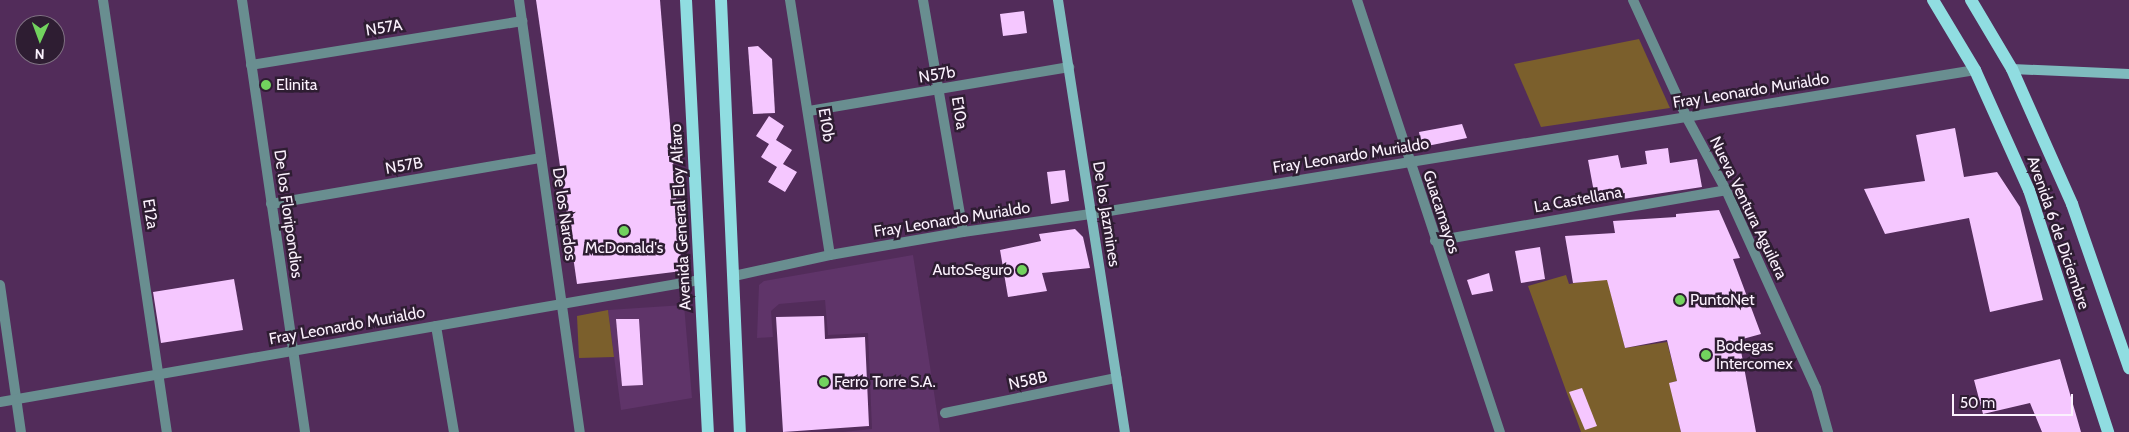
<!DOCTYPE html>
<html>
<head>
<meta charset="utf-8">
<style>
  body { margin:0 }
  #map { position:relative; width:2129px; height:432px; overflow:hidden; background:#522c5a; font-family:Cabin,sans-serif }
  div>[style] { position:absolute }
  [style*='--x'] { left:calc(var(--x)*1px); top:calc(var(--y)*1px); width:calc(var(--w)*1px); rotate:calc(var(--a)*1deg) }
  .built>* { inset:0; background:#5f3469 }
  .green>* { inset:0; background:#7b5f2c }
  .building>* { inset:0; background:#f5c7ff }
  .street>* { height:10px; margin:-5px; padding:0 5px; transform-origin:5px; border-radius:5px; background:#698e90 }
  .secondary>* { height:10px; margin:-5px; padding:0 5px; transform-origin:5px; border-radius:5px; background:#7fbbbe }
  .primary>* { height:12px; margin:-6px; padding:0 6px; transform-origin:6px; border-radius:6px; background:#90dde1 }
  .dots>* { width:14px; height:14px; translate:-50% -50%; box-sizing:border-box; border:2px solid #2e1d32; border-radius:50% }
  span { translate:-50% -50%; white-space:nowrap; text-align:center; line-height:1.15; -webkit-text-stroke:5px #2e1d32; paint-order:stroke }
  .street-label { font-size:16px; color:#fbf1fd }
  .poi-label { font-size:16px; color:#fbf1fd }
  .left { translate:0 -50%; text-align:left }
  .right { translate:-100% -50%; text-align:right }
  .north { position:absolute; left:15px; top:15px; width:50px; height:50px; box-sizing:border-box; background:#2e1d32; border:1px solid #807283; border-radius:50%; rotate:182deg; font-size:14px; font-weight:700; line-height:20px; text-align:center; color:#fbf1fd }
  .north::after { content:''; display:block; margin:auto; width:18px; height:22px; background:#72d25e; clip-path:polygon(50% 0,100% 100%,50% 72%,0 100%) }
  .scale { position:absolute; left:1952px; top:394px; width:121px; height:22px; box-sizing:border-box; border:2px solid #fbf1fd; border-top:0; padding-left:6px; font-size:15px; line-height:18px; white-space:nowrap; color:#fbf1fd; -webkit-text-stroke:4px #2e1d32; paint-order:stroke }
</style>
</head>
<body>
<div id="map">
  <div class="built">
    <div style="clip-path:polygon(913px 255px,940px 432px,843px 432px,872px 429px,868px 333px,828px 335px,825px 300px,779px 304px,771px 311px,773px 337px,757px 338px,759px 285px,764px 281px)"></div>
    <div style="clip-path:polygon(684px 305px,692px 398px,621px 410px,608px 310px)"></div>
  </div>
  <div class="green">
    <div style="clip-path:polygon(1639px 39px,1670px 108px,1541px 127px,1514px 64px)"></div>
    <div style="clip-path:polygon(1566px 275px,1569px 284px,1607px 278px,1625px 348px,1667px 342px,1677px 381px,1670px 383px,1681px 432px,1581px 432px,1528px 286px)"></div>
    <div style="clip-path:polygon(608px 310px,614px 357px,579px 358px,577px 316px)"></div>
  </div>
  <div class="building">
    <div style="clip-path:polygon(536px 0,660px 0,682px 271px,577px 284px)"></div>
    <div style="clip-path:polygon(1024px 11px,1027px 33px,1003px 36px,1000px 14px)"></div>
    <div style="clip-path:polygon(758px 46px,772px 59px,775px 113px,753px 114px,748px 47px)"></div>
    <div style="clip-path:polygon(769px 116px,784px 126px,776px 140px,792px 150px,783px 164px,797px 172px,785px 192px,768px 182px,777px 167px,761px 157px,769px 144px,756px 136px)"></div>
    <div style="clip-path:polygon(1462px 124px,1467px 138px,1422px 147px,1419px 132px)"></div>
    <div style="clip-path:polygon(1955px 128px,1964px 177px,1997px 172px,2020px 207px,2043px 300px,1990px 312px,1969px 218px,1885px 234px,1864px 189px,1925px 181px,1916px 135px)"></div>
    <div style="clip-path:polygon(1668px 148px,1670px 163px,1697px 159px,1702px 187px,1596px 203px,1588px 160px,1618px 155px,1621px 168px,1647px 164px,1645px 151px)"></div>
    <div style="clip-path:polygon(1065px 170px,1069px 201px,1051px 204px,1047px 172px)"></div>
    <div style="clip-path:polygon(1719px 210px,1740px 258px,1733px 259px,1761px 334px,1739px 340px,1756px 432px,1681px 432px,1669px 383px,1677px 381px,1667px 340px,1625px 348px,1607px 280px,1573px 283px,1570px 265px,1565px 236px,1615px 233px,1613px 221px,1676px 217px,1676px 214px)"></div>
    <div style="clip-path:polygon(1075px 229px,1083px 237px,1090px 268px,1042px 273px,1047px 291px,1008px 297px,1000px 250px,1041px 241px,1039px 234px)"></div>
    <div style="clip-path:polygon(1540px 247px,1545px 279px,1521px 283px,1515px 251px)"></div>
    <div style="clip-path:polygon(1489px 273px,1493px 291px,1472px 295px,1467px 280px)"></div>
    <div style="clip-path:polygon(234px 279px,243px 330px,161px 343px,153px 292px)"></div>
    <div style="clip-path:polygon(824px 316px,825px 339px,865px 337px,869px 426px,783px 432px,776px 317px)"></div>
    <div style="clip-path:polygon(616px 319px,639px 319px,643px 385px,622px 386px)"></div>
    <div style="clip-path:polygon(2060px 359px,2081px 432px,2042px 432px,2030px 403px,1983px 414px,1974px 380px)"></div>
    <div style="clip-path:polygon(1582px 388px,1597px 426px,1585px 430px,1569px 392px)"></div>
  </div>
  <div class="street">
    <div style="--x:103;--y:0;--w:437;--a:81.6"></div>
    <div style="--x:242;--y:0;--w:437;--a:81.7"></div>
    <div style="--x:519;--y:0;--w:436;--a:82"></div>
    <div style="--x:790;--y:0;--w:258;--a:81.1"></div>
    <div style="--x:923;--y:0;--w:235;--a:80.2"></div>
    <div style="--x:1357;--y:0;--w:455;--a:71.7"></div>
    <div style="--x:1633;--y:0;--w:130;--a:65.4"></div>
    <div style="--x:1687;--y:118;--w:82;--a:61.6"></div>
    <div style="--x:1726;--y:190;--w:217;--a:65.6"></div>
    <div style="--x:1816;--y:388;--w:46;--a:74.7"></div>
    <div style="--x:251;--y:65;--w:275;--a:-9.2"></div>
    <div style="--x:809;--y:111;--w:264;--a:-9.6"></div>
    <div style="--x:271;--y:204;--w:274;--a:-9.7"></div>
    <div style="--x:1435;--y:241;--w:295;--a:-9.9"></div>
    <div style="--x:734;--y:276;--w:98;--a:-12.3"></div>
    <div style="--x:830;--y:255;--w:135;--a:-9.8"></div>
    <div style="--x:963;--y:232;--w:129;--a:-8"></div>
    <div style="--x:1091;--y:214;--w:896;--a:-9.25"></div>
    <div style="--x:0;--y:285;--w:148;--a:81.9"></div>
    <div style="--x:436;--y:326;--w:108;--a:80.4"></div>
    <div style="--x:0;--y:402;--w:711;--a:-9.89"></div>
    <div style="--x:945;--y:413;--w:175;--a:-11.6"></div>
  </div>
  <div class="secondary">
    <div style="--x:1058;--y:0;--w:437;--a:81.2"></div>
    <div style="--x:2012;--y:69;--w:117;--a:2.4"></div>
  </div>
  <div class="primary">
    <div style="--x:686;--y:0;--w:433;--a:87.1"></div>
    <div style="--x:721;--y:0;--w:432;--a:87.5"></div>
    <div style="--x:1933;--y:0;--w:82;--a:59"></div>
    <div style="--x:1975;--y:70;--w:132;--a:65.8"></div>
    <div style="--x:2029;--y:190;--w:255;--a:71.9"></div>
    <div style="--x:1971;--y:0;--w:80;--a:59.3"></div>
    <div style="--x:2012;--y:69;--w:148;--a:66"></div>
    <div style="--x:2072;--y:204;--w:174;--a:70.8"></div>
  </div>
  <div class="dots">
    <div style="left:266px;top:85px;background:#72d25e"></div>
    <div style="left:624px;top:231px;background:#72d25e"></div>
    <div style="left:1022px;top:270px;background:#72d25e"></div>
    <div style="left:1680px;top:300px;background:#72d25e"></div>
    <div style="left:1706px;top:355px;background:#72d25e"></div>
    <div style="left:824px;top:382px;background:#72d25e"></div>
  </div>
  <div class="street-label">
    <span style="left:384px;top:28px;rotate:-9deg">N57A</span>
    <span style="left:937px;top:75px;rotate:-9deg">N57b</span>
    <span style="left:1751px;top:91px;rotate:-9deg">Fray Leonardo Murialdo</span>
    <span style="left:959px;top:113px;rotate:81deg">E10a</span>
    <span style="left:826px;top:125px;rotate:81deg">E10b</span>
    <span style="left:1351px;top:156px;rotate:-9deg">Fray Leonardo Murialdo</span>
    <span style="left:404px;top:166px;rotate:-10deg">N57B</span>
    <span style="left:1578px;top:200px;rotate:-10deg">La Castellana</span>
    <span style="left:1748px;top:208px;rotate:64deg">Nueva Ventura Aguilera</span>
    <span style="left:1441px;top:212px;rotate:72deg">Guacamayos</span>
    <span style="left:150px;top:214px;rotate:81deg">E12a</span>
    <span style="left:288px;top:214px;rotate:82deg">De los Floripondios</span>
    <span style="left:564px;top:214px;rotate:82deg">De los Nardos</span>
    <span style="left:1106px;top:214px;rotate:81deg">De los Jazmines</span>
    <span style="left:681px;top:217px;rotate:-93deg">Avenida General Eloy Alfaro</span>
    <span style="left:952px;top:220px;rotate:-9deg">Fray Leonardo Murialdo</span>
    <span style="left:2058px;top:233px;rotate:71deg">Avenida 6 de Diciembre</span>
    <span style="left:347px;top:326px;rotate:-10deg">Fray Leonardo Murialdo</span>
    <span style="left:1028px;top:381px;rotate:-12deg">N58B</span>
  </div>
  <div class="poi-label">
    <span class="left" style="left:276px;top:85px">Elinita</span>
    <span style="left:624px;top:248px">McDonald's</span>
    <span class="right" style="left:1012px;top:270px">AutoSeguro</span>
    <span class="left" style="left:1690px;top:300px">PuntoNet</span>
    <span class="left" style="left:1716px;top:355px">Bodegas<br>Intercomex</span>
    <span class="left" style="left:834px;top:382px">Ferro Torre S.A.</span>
  </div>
  <div class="north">N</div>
  <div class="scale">50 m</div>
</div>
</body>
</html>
